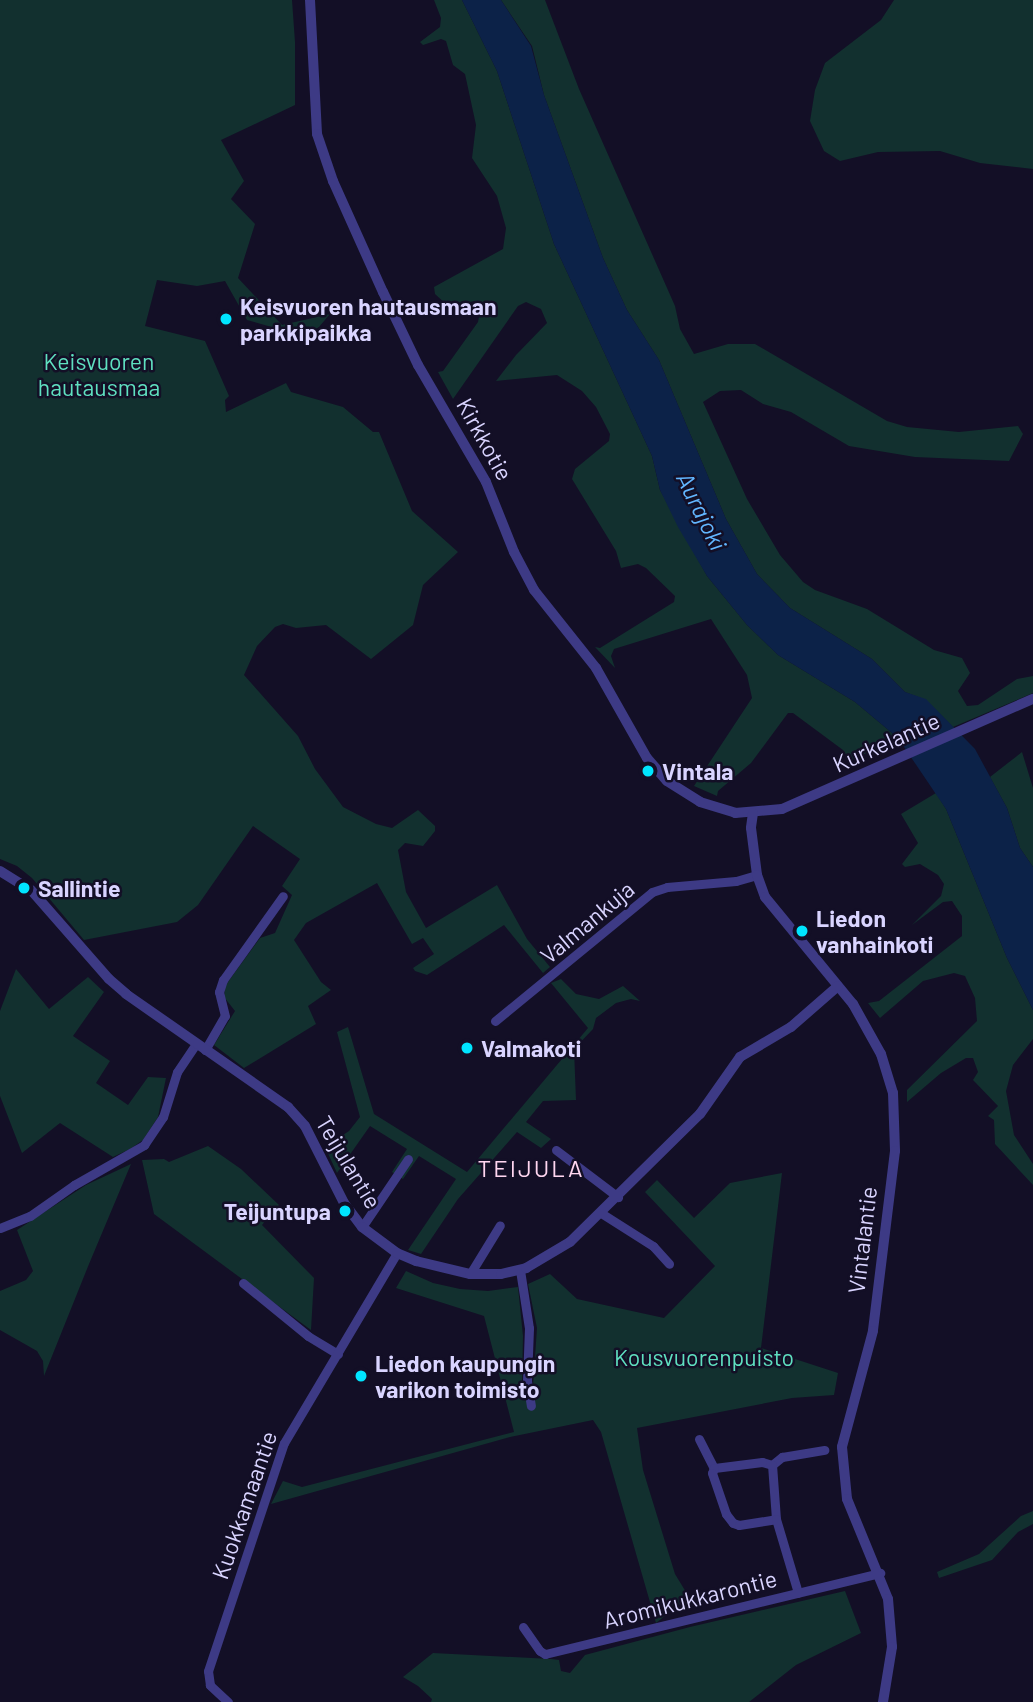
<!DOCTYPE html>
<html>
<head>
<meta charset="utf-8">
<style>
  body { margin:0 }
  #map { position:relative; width:1033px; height:1702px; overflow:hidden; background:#130f26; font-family:Barlow,sans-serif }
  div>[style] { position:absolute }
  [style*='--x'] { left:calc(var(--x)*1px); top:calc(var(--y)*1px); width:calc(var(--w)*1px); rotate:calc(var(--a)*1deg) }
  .green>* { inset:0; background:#12302f }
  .water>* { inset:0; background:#0c2248 }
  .minor>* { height:9px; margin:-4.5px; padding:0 4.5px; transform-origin:4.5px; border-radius:4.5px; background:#3d3a85 }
  .tertiary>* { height:10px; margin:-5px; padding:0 5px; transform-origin:5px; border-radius:5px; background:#3d3a85 }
  .dots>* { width:19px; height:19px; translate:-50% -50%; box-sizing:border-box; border:4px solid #130f26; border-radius:50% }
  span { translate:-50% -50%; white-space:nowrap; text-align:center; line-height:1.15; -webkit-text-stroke:5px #130f26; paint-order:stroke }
  .poi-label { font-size:23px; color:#d9d4ff; font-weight:700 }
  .left { translate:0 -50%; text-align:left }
  .right { translate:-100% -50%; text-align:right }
  .park-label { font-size:23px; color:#5fe0c0 }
  .street-label { font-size:23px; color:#d9d4ff }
  .water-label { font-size:24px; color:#62b6ff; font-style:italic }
  .neighbourhood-label { font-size:24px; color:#ffd6f0; letter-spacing:2px }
</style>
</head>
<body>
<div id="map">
  <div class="green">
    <div style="clip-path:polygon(0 0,292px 0,295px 42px,295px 105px,221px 140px,244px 181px,231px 199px,255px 224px,238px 278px,282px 325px,330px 314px,319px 327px,303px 336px,247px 320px,225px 281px,197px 286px,157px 280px,145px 326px,205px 341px,229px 396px,225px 400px,226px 412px,286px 383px,291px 392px,343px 407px,373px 432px,379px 432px,412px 511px,458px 552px,423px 585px,413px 625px,371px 659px,326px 625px,296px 628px,283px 624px,275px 627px,257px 646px,244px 675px,298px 736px,315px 769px,343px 807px,376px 824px,392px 828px,418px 810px,435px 826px,435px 831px,423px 846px,405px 843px,398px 850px,406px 892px,426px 928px,497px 885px,527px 939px,550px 967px,543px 973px,504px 925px,427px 975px,415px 971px,413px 968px,434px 954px,423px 938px,412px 944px,377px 883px,306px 923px,294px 940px,321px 982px,331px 990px,308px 1006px,316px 1024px,244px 1068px,214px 1045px,235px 1011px,224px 997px,225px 986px,260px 938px,275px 933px,292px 895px,282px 886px,300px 859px,253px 826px,198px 905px,177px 922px,84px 940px,32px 878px,17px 866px,0 859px)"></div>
    <div style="clip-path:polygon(434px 0,462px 0,497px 71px,554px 244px,652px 456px,660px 490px,707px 576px,747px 625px,778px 655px,855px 702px,898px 738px,850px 761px,843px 750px,793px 713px,788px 713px,751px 763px,718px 791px,717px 796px,694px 786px,752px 698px,747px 675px,711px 619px,614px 649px,611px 656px,615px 668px,595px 647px,600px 648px,674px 602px,675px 596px,646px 568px,638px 564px,621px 568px,616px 551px,572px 479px,575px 469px,609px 441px,610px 434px,596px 407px,582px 391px,557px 375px,496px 381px,516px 355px,547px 323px,541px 309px,526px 302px,518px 306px,453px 399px,438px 372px,443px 371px,478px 322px,480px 311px,475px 301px,448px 306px,435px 294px,434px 287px,503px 249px,506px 228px,497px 196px,472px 158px,476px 125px,465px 74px,453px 65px,446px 41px,441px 39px,423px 45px,420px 42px,440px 27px,441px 18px)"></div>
    <div style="clip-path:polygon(501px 0,545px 0,579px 89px,675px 306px,680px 329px,694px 354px,728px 344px,755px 344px,887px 421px,907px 427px,959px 432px,1018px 426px,1023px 434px,1009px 461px,915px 457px,849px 446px,791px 412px,763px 404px,741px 390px,720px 391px,703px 402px,747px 499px,780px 555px,803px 582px,815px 590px,867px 609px,934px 650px,962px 658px,970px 673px,958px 691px,967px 706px,978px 705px,1017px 679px,1033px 676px,1033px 693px,953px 727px,926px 700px,905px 692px,872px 659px,790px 608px,757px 574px,726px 519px,659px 360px,627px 310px,603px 258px,544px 95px,532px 46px)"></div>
    <div style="clip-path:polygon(894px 0,1033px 0,1033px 169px,980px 163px,940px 151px,878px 152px,840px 161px,824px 151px,810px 121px,815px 90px,825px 63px,881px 20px)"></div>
    <div style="clip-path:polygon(1022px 752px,1033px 788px,1033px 867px,1020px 848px,1007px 808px,990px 777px)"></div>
    <div style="clip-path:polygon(936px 793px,946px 809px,1007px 958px,1033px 1010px,1033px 1039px,1013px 1065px,1006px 1091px,1014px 1135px,1033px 1164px,1033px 1185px,995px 1144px,994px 1120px,988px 1116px,998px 1106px,973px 1080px,978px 1072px,973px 1058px,966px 1058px,941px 1073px,907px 1102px,907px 1090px,977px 1021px,975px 998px,965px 976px,954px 973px,923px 981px,880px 1018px,868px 1003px,879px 1001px,962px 936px,962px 916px,952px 901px,943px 902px,912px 925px,941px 896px,944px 884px,938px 875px,920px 864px,905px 867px,902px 864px,918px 843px,901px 814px)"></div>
    <div style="clip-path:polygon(16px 969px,49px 1009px,88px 977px,104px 992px,73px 1036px,110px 1061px,96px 1083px,128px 1105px,148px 1077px,166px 1078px,158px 1117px,143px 1140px,130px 1149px,113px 1157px,60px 1123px,22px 1153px,0 1096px,0 1011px)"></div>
    <div style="clip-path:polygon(561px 979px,576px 994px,599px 999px,623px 986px,640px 1001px,631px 999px,616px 1003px,596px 1018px,593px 1029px,574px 1049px,576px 1100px,543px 1101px,526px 1122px,551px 1139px,541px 1148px,517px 1132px,458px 1199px,421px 1254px,408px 1250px,456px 1179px,419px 1156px,403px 1179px,392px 1172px,407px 1149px,370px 1126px,337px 1173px,325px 1147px,349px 1131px,360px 1117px,337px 1032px,348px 1027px,374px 1114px,467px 1172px,588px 1028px,551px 983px)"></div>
    <div style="clip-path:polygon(208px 1146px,241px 1169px,279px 1205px,262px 1225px,314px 1278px,311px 1330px,154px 1214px,142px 1160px,164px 1159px,169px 1162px)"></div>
    <div style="clip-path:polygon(131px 1164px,89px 1264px,44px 1376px,43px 1361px,37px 1351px,0 1330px,0 1291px,26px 1280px,33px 1271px,17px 1230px,86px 1185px)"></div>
    <div style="clip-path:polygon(782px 1173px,761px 1348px,838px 1373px,834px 1395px,792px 1398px,637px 1428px,643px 1470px,675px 1574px,689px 1597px,656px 1623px,601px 1432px,593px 1420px,510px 1437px,271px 1504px,283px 1481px,302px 1487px,514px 1432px,484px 1316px,396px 1288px,406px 1271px,433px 1283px,460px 1289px,488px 1291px,518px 1287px,523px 1336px,522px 1385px,533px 1386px,537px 1328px,528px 1284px,550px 1274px,577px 1299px,664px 1318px,715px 1266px,645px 1192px,657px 1180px,694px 1218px,730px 1183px)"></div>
    <div style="clip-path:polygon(1033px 1511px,1033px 1524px,1018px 1532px,992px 1560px,939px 1578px,937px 1572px,979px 1554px,1021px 1516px)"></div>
    <div style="clip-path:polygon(845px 1591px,861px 1633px,796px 1665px,749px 1702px,431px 1702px,432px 1699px,418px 1686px,403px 1677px,433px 1653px,551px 1659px,559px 1660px,561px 1671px,570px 1673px,585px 1655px,690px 1627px)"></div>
  </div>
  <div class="water">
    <div style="clip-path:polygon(462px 0,501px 0,531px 46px,544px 95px,603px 258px,627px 310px,659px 360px,726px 519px,757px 574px,790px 608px,872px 659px,905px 692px,926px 699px,975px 749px,1007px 808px,1020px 848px,1033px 867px,1033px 1010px,1007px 958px,946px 809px,898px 738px,855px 702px,778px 655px,747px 625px,707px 576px,678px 527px,660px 490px,652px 456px,554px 244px,497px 71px)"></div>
  </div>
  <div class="minor">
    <div style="--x:495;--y:1021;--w:203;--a:-39.4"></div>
    <div style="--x:652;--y:892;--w:16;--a:-18"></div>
    <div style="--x:667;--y:887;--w:69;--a:-5"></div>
    <div style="--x:736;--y:881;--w:22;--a:-16"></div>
    <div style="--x:205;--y:1050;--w:39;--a:-60"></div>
    <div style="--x:225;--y:1016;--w:25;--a:-104"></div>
    <div style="--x:219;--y:992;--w:13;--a:-72"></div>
    <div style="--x:223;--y:980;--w:103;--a:-54.5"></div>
    <div style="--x:556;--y:1150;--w:78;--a:37.2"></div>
    <div style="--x:601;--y:1213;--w:62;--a:32.4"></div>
    <div style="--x:653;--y:1246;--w:24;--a:48"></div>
    <div style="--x:362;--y:1227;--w:82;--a:-55.9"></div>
    <div style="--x:0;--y:1228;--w:32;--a:-22"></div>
    <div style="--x:30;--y:1216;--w:54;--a:-35.2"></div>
    <div style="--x:74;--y:1185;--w:81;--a:-29.7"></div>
    <div style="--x:144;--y:1145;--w:34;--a:-56"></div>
    <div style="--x:163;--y:1117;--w:47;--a:-72.7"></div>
    <div style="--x:177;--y:1072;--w:34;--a:-56"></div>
    <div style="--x:520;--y:1270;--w:59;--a:81.2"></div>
    <div style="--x:529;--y:1328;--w:53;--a:92.2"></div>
    <div style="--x:527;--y:1381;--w:25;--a:81"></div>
    <div style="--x:470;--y:1274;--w:57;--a:-58.5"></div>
    <div style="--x:243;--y:1283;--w:84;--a:39.2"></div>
    <div style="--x:308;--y:1336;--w:35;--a:31"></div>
    <div style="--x:699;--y:1439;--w:33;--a:63"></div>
    <div style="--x:772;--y:1465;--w:13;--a:-39"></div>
    <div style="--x:782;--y:1457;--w:43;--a:-9.5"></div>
    <div style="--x:776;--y:1519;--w:54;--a:-94.2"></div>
    <div style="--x:772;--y:1465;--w:10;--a:-163"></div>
    <div style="--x:762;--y:1462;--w:48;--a:172.9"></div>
    <div style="--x:714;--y:1468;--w:5;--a:112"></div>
    <div style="--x:712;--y:1473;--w:43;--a:71.1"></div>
    <div style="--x:726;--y:1514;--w:11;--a:52"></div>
    <div style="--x:733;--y:1523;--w:6;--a:18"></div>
    <div style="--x:739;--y:1525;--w:37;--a:-9"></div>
    <div style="--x:776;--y:1519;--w:77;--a:73.4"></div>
    <div style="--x:523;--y:1627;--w:29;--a:55"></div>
    <div style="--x:540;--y:1651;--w:6;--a:31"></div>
    <div style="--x:545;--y:1654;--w:345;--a:-13.6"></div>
    <div style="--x:228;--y:1702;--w:25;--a:-137"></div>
    <div style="--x:210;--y:1685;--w:14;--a:-98"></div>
    <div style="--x:208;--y:1671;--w:240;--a:-71.6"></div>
    <div style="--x:284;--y:1443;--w:221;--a:-59.3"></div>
  </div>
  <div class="tertiary">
    <div style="--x:310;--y:0;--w:134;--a:87"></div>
    <div style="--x:317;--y:134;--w:50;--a:71.2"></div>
    <div style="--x:333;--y:181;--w:122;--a:65.8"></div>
    <div style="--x:383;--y:292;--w:81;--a:64.4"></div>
    <div style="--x:418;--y:365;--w:135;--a:59.8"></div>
    <div style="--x:486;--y:482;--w:75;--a:68.2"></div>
    <div style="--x:514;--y:552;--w:43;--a:62.2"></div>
    <div style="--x:534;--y:590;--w:100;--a:51.5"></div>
    <div style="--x:596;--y:668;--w:103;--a:60.5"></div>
    <div style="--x:647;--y:758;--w:30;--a:49"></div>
    <div style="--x:667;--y:781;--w:39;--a:32"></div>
    <div style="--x:700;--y:802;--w:37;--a:17"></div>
    <div style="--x:735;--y:813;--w:47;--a:-4.9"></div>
    <div style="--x:782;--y:809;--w:274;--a:-23.7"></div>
    <div style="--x:753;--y:813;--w:15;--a:98"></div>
    <div style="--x:751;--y:828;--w:47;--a:82.7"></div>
    <div style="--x:757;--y:875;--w:23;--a:70"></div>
    <div style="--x:765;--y:897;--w:139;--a:50.6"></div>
    <div style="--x:853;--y:1004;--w:57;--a:60.8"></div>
    <div style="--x:881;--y:1054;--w:41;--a:72.9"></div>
    <div style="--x:893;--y:1093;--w:58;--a:88"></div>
    <div style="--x:895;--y:1151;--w:181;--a:97"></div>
    <div style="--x:873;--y:1331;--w:120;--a:105"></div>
    <div style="--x:842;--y:1447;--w:52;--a:84.5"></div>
    <div style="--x:847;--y:1499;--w:108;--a:67.7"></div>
    <div style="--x:888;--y:1599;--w:48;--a:85.2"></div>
    <div style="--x:892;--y:1647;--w:56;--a:99.3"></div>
    <div style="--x:0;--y:871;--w:36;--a:32"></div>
    <div style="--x:31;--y:890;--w:118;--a:48.8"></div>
    <div style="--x:109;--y:979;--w:23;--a:41"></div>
    <div style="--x:126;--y:994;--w:198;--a:34.9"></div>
    <div style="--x:288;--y:1107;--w:25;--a:48"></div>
    <div style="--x:305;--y:1126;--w:86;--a:63.1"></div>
    <div style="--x:344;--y:1203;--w:30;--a:53"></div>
    <div style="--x:362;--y:1227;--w:44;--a:36.6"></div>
    <div style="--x:397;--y:1253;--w:21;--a:23"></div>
    <div style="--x:416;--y:1261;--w:56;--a:13.5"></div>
    <div style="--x:470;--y:1274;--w:31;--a:0"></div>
    <div style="--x:501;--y:1274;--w:26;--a:-13"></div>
    <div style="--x:526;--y:1268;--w:51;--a:-30.6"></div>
    <div style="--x:570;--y:1242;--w:182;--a:-44.6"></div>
    <div style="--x:700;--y:1114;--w:70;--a:-54.9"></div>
    <div style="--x:740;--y:1057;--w:59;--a:-30.5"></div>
    <div style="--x:791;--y:1027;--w:62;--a:-41.1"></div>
  </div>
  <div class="dots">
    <div style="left:226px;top:319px;background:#00e5ff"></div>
    <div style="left:648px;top:771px;background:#00e5ff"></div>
    <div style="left:24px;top:888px;background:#00e5ff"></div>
    <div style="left:802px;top:931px;background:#00e5ff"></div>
    <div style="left:467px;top:1048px;background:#00e5ff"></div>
    <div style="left:345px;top:1211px;background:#00e5ff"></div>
    <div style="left:361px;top:1376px;background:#00e5ff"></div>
  </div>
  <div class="poi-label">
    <span class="left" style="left:240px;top:319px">Keisvuoren hautausmaan<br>parkkipaikka</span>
    <span class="left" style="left:662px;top:771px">Vintala</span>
    <span class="left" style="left:38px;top:888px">Sallintie</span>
    <span class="left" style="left:816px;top:931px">Liedon<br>vanhainkoti</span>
    <span class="left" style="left:481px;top:1048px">Valmakoti</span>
    <span class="right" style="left:331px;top:1211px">Teijuntupa</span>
    <span class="left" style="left:375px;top:1376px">Liedon kaupungin<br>varikon toimisto</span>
  </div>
  <div class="park-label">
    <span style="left:99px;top:374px">Keisvuoren<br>hautausmaa</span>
    <span style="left:704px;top:1357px">Kousvuorenpuisto</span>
  </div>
  <div class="street-label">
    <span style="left:485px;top:439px;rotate:61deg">Kirkkotie</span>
    <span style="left:886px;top:742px;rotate:-24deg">Kurkelantie</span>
    <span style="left:587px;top:922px;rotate:-40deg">Valmankuja</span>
    <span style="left:349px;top:1162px;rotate:59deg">Teijulantie</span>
    <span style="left:862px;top:1240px;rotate:-83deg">Vintalantie</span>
    <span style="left:244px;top:1505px;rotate:-71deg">Kuokkamaantie</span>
    <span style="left:690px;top:1599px;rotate:-14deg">Aromikukkarontie</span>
  </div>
  <div class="water-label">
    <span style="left:702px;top:511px;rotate:64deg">Aurajoki</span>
  </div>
  <div class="neighbourhood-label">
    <span style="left:531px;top:1168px">TEIJULA</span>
  </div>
</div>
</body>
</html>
